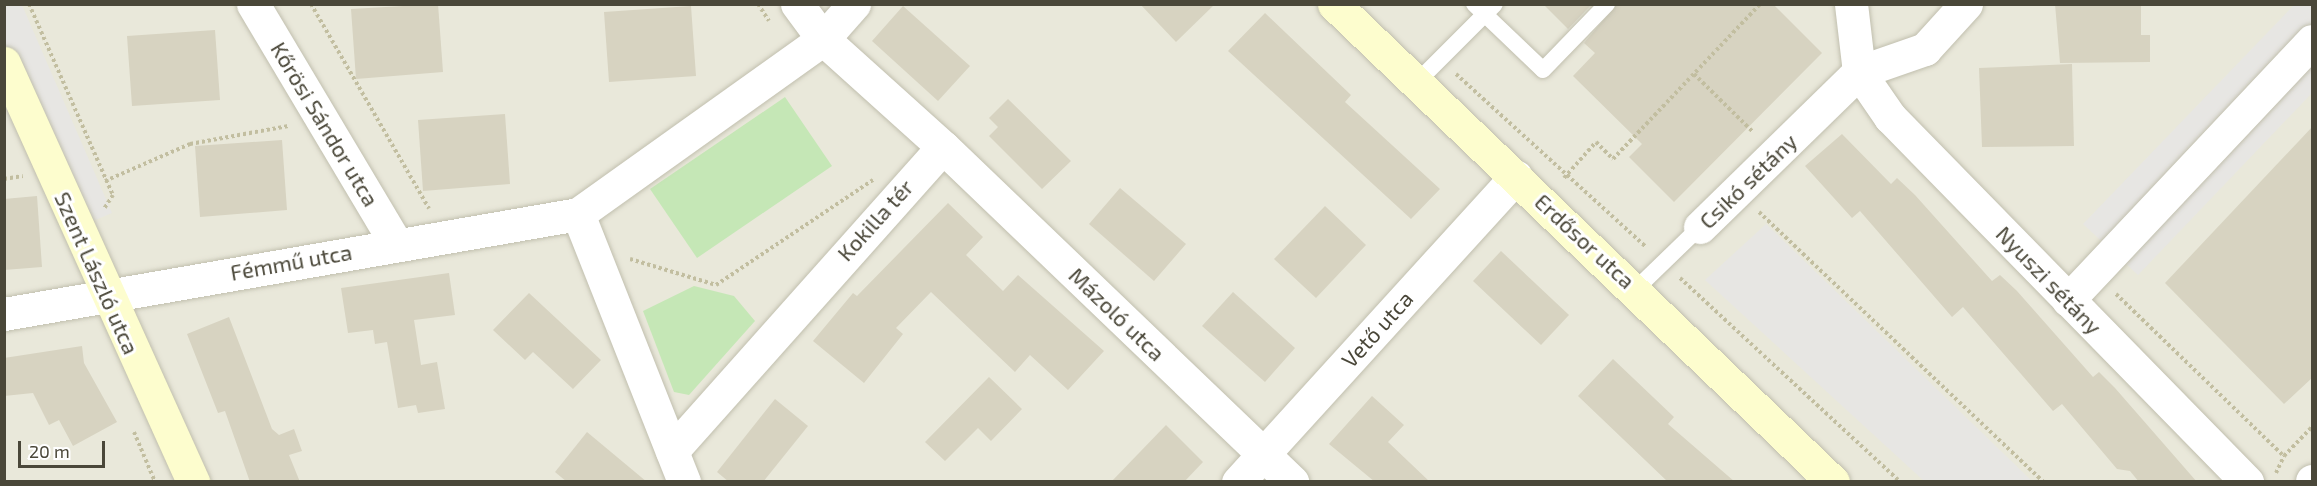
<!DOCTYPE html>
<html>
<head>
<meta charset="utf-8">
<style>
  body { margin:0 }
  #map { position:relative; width:2317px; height:486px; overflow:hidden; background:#f5f5ec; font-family:"Exo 2",sans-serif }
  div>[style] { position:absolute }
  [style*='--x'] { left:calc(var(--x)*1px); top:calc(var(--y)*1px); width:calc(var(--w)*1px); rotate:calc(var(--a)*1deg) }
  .residential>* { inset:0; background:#e9e8da }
  .green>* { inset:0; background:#c5e7b6 }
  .parking>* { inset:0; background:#e7e6e3 }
  .building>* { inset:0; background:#d7d3c1 }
  .path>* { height:4px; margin-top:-2px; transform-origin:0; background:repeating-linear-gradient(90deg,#c2bea0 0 3px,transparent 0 6px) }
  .roads { filter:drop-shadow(0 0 2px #c1bfae) drop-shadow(0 0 2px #c1bfae) }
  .lane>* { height:16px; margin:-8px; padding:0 8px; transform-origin:8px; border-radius:8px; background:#fff }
  .street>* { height:33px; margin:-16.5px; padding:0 16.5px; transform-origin:16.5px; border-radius:16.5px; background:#fff }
  .secondary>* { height:33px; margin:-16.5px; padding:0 16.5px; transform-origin:16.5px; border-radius:16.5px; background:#fdfdce }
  span { translate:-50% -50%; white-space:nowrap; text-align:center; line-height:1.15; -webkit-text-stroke:6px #fff; paint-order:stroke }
  .street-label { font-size:22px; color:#4a4739 }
  .frame { position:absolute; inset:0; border:6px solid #4a4739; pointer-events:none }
  .scale { position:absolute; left:18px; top:441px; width:87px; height:27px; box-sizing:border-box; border:3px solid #4a4739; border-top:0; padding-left:8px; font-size:18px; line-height:21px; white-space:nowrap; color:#4a4739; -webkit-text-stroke:4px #fff; paint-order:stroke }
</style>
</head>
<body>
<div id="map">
  <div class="residential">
    <div style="clip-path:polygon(5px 5px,2312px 5px,2312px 481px,5px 481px)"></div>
  </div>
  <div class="green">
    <div style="clip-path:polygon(785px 97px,832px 166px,697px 258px,650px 189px)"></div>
    <div style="clip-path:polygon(694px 286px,734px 296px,755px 321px,689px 395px,674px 392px,643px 311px)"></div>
  </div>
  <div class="parking">
    <div style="clip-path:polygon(4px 5px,22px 5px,112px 213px,76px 228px,5px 64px)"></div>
    <div style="clip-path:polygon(2294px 5px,2312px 5px,2312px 93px,2138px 275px,2083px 224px)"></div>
    <div style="clip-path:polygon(1766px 224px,2032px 481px,1924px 481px,1705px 280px)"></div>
  </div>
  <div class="building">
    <div style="clip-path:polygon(438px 4px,443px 72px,356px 79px,351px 9px)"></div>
    <div style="clip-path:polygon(1140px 4px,1215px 4px,1176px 42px)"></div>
    <div style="clip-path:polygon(1543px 4px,1592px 4px,1568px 29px)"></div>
    <div style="clip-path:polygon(1617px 4px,1773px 4px,1822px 53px,1674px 202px,1629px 157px,1642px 144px,1573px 76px,1595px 53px,1584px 43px)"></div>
    <div style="clip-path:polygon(2055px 4px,2141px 4px,2141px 35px,2150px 35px,2150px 62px,2060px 63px)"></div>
    <div style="clip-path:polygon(691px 6px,696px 76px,609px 82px,604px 12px)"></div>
    <div style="clip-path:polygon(903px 6px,970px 66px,938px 101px,872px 41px)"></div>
    <div style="clip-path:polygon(1265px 13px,1351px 95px,1345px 102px,1440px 189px,1411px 219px,1228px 51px)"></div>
    <div style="clip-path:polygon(215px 30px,220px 100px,132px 106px,127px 36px)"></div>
    <div style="clip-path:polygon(2072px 64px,2074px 146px,1982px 147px,1979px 68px)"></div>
    <div style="clip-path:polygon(1008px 99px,1071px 161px,1042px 189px,989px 136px,998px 127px,989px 118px)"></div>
    <div style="clip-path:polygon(505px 114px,510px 184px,423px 191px,418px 120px)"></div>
    <div style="clip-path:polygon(2313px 126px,2313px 377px,2284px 404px,2165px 283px)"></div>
    <div style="clip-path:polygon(1842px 134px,1891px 184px,1897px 178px,1915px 195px,1992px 281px,2000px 275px,2017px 291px,2093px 377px,2099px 372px,2115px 388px,2197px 482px,2139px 482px,2130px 471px,2117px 469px,2062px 404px,2053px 411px,1963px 307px,1952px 317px,1860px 211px,1852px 218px,1805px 166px)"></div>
    <div style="clip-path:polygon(282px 140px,287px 210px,200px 217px,195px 146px)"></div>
    <div style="clip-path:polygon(1120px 188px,1186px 244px,1154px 281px,1089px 224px)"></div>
    <div style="clip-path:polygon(37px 196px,42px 267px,4px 270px,4px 199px)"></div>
    <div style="clip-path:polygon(948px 203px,983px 237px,966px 255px,1003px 291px,1018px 275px,1104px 351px,1068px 390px,1030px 355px,1015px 372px,931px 292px,896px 328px,903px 334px,864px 383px,813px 341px,853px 293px,857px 296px)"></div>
    <div style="clip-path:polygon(1325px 206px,1366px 245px,1316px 298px,1274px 259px)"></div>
    <div style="clip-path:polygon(1501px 251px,1569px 315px,1541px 345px,1473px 281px)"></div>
    <div style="clip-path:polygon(449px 273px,455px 315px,414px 320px,421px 365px,437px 362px,445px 409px,418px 413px,416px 405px,398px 408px,387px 342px,375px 344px,373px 330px,348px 333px,341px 288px)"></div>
    <div style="clip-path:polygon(1233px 292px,1295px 348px,1265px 382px,1202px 326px)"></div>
    <div style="clip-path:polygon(529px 293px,601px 360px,573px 389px,533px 352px,525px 360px,493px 330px)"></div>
    <div style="clip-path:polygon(229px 317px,272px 429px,279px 435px,294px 429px,302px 451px,289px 455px,300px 482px,250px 482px,225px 411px,218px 413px,187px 334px)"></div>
    <div style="clip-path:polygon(82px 346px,84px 363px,117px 422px,73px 446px,59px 420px,49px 425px,33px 393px,4px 396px,4px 358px)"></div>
    <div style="clip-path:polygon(1613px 359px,1674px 417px,1668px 424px,1735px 482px,1668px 482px,1578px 396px)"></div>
    <div style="clip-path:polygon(989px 377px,1022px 409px,991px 441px,978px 428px,945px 461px,925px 442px)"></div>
    <div style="clip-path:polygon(1372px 396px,1404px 425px,1388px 442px,1430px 482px,1375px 482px,1329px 444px)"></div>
    <div style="clip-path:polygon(775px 399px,808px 426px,763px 482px,729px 482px,717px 472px)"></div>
    <div style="clip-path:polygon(1166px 425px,1203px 462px,1184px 482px,1111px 482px)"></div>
    <div style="clip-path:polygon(587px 432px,647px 482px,567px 482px,555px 472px)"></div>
  </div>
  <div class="path">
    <div style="--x:29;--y:4;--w:209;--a:66.3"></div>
    <div style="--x:113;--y:195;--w:17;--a:123"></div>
    <div style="--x:311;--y:4;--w:236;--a:60"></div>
    <div style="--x:758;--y:4;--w:20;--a:57"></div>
    <div style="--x:1456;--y:74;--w:257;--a:42.3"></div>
    <div style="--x:1694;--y:74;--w:83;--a:44.5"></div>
    <div style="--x:1564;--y:178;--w:48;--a:-48.4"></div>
    <div style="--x:1596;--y:142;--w:24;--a:45"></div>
    <div style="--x:1613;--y:159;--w:214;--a:-46.5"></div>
    <div style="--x:4;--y:179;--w:19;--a:-9"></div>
    <div style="--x:105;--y:181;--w:93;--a:-23.5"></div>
    <div style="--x:190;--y:144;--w:100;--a:-10.4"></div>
    <div style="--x:1759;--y:212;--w:393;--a:43.5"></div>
    <div style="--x:630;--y:259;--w:90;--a:16.8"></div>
    <div style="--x:716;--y:285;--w:189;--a:-33.8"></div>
    <div style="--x:1680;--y:278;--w:300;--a:42.8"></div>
    <div style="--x:2116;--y:294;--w:233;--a:44"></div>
    <div style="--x:134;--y:432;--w:54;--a:67.2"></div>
    <div style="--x:2276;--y:473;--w:19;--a:-65"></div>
    <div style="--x:2284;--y:456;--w:40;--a:-46"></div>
  </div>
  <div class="roads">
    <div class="lane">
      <div style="--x:1474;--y:4;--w:95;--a:43.7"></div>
      <div style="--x:1543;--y:70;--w:92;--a:-45.9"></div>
      <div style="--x:1417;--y:82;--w:110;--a:-45"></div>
      <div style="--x:1636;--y:289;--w:89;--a:-44.1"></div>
    </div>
    <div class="street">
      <div style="--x:253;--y:4;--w:279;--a:59.2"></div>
      <div style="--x:797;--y:4;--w:44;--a:53.4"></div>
      <div style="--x:823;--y:39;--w:161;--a:42"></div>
      <div style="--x:943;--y:147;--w:484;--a:43.8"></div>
      <div style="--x:1851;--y:4;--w:68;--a:83.3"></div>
      <div style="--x:1859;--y:72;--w:55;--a:55.4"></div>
      <div style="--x:1890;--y:117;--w:511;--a:45.63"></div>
      <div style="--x:578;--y:214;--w:288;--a:68.4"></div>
      <div style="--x:1700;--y:227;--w:222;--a:-44.3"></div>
      <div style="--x:1859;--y:72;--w:70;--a:-19.2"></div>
      <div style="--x:1925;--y:49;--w:61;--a:-47.7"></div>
      <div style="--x:2068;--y:300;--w:356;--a:-46.7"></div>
      <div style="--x:4;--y:314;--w:583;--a:-9.88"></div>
      <div style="--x:578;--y:214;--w:301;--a:-35.5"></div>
      <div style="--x:823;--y:39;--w:47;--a:-48.5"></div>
      <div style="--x:672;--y:451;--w:407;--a:-48.3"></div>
      <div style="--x:1238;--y:482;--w:413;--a:-47.7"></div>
      <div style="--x:2312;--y:482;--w:1;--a:-90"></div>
    </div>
    <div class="secondary">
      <div style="--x:1334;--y:4;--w:691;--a:43.77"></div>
      <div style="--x:4;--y:63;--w:460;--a:65.7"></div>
    </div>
  </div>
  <div class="street-label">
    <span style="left:325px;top:124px;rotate:59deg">Kőrösi Sándor utca</span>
    <span style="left:1748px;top:181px;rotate:-44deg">Csikó sétány</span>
    <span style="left:875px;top:220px;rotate:-48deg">Kokilla tér</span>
    <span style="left:1585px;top:241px;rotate:43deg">Erdősor utca</span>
    <span style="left:291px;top:262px;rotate:-10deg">Fémmű utca</span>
    <span style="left:97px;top:273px;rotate:66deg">Szent László utca</span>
    <span style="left:2049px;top:280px;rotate:46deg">Nyuszi sétány</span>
    <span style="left:1117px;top:314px;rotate:44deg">Mázoló utca</span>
    <span style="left:1377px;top:329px;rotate:-48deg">Vető utca</span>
  </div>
  <div class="frame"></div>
  <div class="scale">20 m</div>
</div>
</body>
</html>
